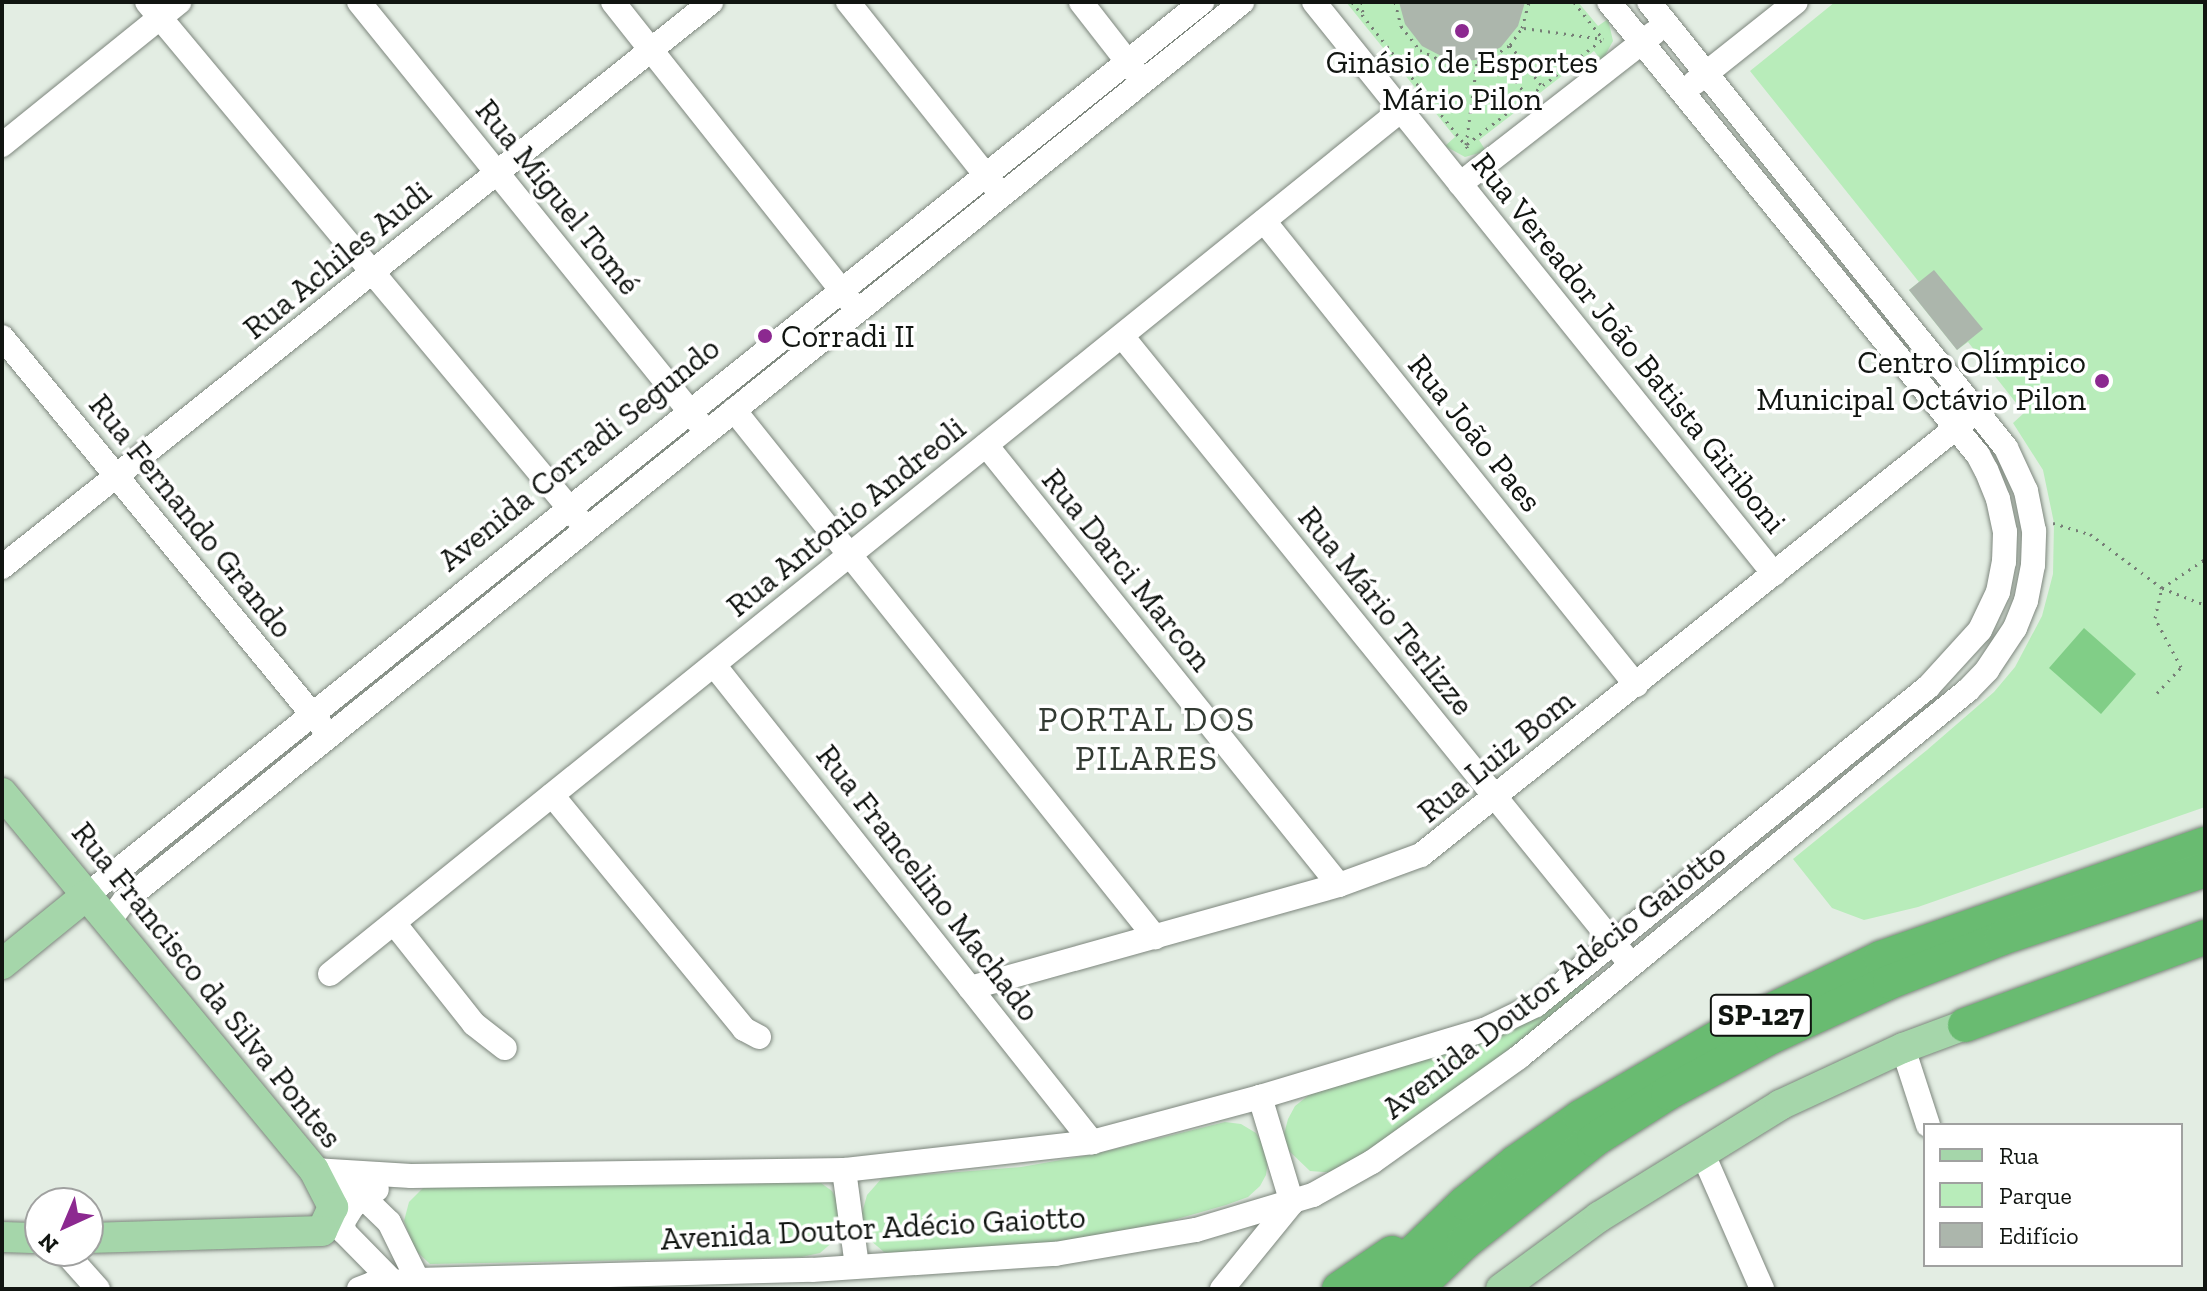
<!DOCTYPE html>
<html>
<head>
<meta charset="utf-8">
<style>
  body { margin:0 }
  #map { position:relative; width:2207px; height:1291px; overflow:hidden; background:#e3ede3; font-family:"Zilla Slab",serif }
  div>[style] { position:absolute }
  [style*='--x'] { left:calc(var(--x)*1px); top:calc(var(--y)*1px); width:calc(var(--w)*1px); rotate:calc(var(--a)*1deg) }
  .green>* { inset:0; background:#b8ecba }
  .water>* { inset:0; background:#81ce87 }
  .building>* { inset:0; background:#acb6ac }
  .path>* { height:3px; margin-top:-1.5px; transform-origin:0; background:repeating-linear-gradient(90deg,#767d76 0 2px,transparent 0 8px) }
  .roads { filter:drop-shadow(0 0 2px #7d867d) drop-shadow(0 0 2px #7d867d) }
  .minor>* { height:24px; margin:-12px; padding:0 12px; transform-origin:12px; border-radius:12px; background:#fff }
  .major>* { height:30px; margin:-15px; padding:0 15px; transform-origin:15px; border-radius:15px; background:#a5d6aa }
  .highway>* { height:34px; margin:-17px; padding:0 17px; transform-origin:17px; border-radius:17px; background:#69bb71 }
  .dots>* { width:22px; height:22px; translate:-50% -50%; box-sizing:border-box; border:4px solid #fff; border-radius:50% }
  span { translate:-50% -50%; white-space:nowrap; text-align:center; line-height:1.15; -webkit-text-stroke:7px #fff; paint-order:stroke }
  .shield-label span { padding:2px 6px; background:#fff; border:2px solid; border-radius:6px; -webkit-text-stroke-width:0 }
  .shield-label { font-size:30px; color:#111511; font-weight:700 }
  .poi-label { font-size:32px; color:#111511 }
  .left { translate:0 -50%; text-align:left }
  .right { translate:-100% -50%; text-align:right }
  .street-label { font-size:32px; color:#111511 }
  .neighbourhood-label { font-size:34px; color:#333b33; letter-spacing:2px }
  .frame { position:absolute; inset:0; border:4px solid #111511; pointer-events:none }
  .legend { position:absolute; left:1923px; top:1123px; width:260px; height:144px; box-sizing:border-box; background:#fff; border:2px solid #a0a1a0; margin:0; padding:10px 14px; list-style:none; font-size:24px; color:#111511 }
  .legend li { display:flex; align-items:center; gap:16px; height:40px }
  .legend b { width:40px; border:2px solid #a0a1a0 }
  .north { position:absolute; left:24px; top:1187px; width:80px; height:80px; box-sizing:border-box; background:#fff; border:2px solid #a0a1a0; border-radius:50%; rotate:224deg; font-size:22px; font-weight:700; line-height:32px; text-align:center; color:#111511 }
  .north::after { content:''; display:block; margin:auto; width:28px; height:36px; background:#8c2990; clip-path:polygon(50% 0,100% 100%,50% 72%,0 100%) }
</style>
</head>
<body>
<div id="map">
  <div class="green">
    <div style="clip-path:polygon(1346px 2px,1578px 2px,1598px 26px,1608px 19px,1613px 41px,1602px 61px,1594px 51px,1479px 140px,1486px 151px,1465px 157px,1445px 146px,1455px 137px)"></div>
    <div style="clip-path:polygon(1835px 2px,2205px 2px,2205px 807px,1918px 907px,1864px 920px,1832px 908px,1793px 859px,1927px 750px,1994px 692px,2015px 667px,2042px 616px,2053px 574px,2054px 523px,2043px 470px,2013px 423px,2024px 413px,1968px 342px,1957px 350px,1909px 290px,1919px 282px,1750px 71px)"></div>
    <div style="clip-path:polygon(1590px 979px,1593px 983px,1526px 1038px,1337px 1173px,1310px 1171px,1287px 1149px,1284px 1134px,1288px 1119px,1295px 1106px,1309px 1095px,1511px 1027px)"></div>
    <div style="clip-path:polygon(1225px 1122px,1241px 1124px,1256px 1133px,1265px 1148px,1268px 1161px,1266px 1175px,1260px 1186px,1248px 1197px,1226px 1205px,1156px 1225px,1046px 1246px,899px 1255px,884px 1252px,870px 1240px,864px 1227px,862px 1213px,867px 1195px,882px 1178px,1021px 1167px,1095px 1154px)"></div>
    <div style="clip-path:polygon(821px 1183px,832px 1191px,842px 1208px,841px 1222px,835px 1240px,820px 1253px,801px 1257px,430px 1264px,415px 1250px,404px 1221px,409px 1202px,423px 1188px,451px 1184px)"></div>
  </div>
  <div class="water">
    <div style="clip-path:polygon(2084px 628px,2136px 674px,2101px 714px,2049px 668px)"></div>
  </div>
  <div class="building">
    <div style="clip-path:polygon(1399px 2px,1525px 2px,1518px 26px,1501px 47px,1476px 60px,1461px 61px,1447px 59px,1422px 46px,1405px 24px)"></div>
    <div style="clip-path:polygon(1934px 270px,1983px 329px,1957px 350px,1909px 290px)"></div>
  </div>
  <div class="path">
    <div style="--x:1352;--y:2;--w:190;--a:51.6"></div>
    <div style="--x:1362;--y:2;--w:13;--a:86"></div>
    <div style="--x:1395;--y:2;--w:25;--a:76"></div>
    <div style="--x:1401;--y:26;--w:31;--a:52"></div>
    <div style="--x:1420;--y:50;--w:30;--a:26"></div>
    <div style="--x:1447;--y:63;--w:14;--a:8"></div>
    <div style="--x:1461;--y:65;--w:26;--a:-11"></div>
    <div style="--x:1487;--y:60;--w:27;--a:-33"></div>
    <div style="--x:1510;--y:45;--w:21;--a:-55"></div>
    <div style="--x:1522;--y:28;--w:27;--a:-75"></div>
    <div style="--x:1574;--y:2;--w:47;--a:51.9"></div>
    <div style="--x:1524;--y:28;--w:80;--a:7.9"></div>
    <div style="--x:1510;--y:45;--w:52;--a:52"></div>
    <div style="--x:1496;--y:56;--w:52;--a:52"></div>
    <div style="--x:1467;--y:144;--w:172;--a:-37.7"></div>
    <div style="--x:1466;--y:145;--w:83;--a:-82.4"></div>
    <div style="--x:2053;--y:523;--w:39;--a:17"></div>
    <div style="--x:2090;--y:534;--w:90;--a:36.9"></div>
    <div style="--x:2162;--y:588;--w:46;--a:21.6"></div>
    <div style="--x:2157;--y:693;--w:35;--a:-47"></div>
    <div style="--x:2181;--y:667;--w:55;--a:-118"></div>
    <div style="--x:2155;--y:618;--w:31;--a:-77"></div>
    <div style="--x:2162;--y:588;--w:52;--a:-34"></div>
  </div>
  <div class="roads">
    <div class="minor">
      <div style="--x:147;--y:2;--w:676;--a:50.16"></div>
      <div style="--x:359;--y:2;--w:543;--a:51.06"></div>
      <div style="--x:613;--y:2;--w:382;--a:51.6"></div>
      <div style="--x:848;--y:2;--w:238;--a:51.5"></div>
      <div style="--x:1081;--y:2;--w:91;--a:52.1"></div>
      <div style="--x:1314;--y:2;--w:734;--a:51.19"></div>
      <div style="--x:1694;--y:83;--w:130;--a:-38.5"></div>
      <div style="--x:2;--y:145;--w:228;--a:-38.9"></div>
      <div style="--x:1460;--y:184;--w:246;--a:-37.9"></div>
      <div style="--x:1264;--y:221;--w:595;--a:51.28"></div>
      <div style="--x:1122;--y:336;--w:798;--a:51"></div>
      <div style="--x:2;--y:337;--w:502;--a:50.57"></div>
      <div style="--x:734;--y:410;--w:675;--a:51.38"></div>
      <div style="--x:986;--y:445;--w:564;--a:51.26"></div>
      <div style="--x:2;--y:567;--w:907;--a:-38.55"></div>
      <div style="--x:714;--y:665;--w:609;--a:51.6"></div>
      <div style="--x:552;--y:795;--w:303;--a:50.6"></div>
      <div style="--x:744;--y:1029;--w:17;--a:28"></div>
      <div style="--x:87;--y:895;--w:1429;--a:-38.69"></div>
      <div style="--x:109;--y:921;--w:25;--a:-53"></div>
      <div style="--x:124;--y:901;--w:1435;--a:-38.8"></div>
      <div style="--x:394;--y:923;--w:129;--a:51.6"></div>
      <div style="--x:474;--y:1024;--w:39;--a:38"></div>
      <div style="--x:330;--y:974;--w:1376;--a:-38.89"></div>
      <div style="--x:970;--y:988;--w:383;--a:-15.6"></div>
      <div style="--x:1339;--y:885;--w:87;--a:-20.1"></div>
      <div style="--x:1421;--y:855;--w:699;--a:-38.61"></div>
      <div style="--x:1903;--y:1048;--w:81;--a:72"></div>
      <div style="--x:1702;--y:1152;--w:150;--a:66.3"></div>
      <div style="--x:314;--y:1170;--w:97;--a:3.5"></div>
      <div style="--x:411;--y:1176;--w:433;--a:-0.8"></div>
      <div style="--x:844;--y:1170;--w:250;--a:-6.4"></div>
      <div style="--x:1092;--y:1142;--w:174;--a:-15"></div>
      <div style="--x:1260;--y:1097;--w:234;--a:-16.7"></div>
      <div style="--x:1484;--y:1030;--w:58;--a:-25.7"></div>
      <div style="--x:1536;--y:1005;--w:505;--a:-39.05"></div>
      <div style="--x:1928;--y:687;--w:77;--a:-47.6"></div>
      <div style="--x:1980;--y:630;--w:42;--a:-64.7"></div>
      <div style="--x:1998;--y:592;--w:31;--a:-79"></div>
      <div style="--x:2004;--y:562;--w:30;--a:-88"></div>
      <div style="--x:2005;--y:532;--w:34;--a:-102"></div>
      <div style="--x:1998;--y:499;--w:31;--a:-112"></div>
      <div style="--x:1986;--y:470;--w:17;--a:-118"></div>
      <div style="--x:1978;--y:455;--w:584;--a:-129.17"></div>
      <div style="--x:844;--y:1170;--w:97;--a:82.3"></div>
      <div style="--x:323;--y:1174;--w:46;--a:29.9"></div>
      <div style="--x:363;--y:1197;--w:36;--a:44"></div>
      <div style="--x:389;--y:1222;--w:75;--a:63.8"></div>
      <div style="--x:344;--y:1232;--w:10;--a:-96"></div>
      <div style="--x:343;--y:1222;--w:19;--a:-58"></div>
      <div style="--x:353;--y:1206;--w:29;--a:-35"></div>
      <div style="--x:344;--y:1232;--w:80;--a:45.5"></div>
      <div style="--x:64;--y:1251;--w:51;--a:48.2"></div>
      <div style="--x:359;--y:1289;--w:14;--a:-21"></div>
      <div style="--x:372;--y:1284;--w:45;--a:-5.1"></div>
      <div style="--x:417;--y:1280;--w:395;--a:-1.5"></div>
      <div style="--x:812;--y:1270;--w:244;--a:-3.8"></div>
      <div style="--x:1055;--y:1254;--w:143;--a:-9.7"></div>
      <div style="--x:1196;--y:1230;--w:122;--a:-16.7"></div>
      <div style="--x:1313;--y:1195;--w:68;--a:-29.2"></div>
      <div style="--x:1372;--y:1162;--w:181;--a:-35.5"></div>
      <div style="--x:1519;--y:1057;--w:580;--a:-39.26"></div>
      <div style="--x:1968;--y:690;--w:28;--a:-46"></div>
      <div style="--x:1987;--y:670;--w:50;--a:-56.3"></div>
      <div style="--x:2015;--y:628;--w:29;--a:-68"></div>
      <div style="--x:2026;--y:601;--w:37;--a:-79"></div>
      <div style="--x:2033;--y:565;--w:34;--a:-88"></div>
      <div style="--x:2034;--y:531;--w:41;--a:-101.3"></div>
      <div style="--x:2026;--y:491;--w:47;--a:-114.9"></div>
      <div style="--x:2006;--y:448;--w:571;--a:-128.68"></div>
      <div style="--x:1222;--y:1289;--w:111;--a:-50.9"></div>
      <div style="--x:1292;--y:1203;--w:111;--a:-106.8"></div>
    </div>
    <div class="major">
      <div style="--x:2;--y:793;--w:489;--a:50.4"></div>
      <div style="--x:314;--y:1170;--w:42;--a:62.8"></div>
      <div style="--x:333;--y:1207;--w:26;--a:115"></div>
      <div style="--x:322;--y:1231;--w:234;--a:178.3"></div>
      <div style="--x:2;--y:964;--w:109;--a:-39.1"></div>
      <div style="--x:2;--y:1237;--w:38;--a:2"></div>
      <div style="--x:1501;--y:1289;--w:122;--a:-36.3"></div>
      <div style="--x:1599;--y:1217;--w:213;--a:-31.7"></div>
      <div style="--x:1780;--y:1105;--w:136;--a:-24.9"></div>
      <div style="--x:1903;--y:1048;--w:66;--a:-20.4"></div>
    </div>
    <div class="highway">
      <div style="--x:1965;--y:1025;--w:256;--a:-20.1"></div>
      <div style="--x:1339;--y:1289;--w:64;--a:-34.2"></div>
      <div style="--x:1375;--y:1289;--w:124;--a:-43.7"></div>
      <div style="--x:1465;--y:1203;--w:65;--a:-38.8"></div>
      <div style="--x:1516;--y:1162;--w:79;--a:-34.7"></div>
      <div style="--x:1581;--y:1117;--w:177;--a:-30.2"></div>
      <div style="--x:1734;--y:1028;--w:163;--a:-25.5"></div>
      <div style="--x:1881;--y:958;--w:343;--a:-19.4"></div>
      <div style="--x:1416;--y:1289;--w:68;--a:-43.8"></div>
      <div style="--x:1465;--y:1242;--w:164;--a:-38.3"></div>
      <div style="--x:1594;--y:1140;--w:88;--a:-32.4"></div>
      <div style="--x:1668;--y:1093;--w:117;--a:-28.5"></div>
      <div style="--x:1771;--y:1037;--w:131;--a:-24.8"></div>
      <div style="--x:1890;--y:982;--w:120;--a:-21.4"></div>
      <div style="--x:2002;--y:938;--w:214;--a:-18.5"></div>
    </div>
  </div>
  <div class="dots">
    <div style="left:1462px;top:31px;background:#8c2990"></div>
    <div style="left:765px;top:336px;background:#8c2990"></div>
    <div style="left:2102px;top:381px;background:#8c2990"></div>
  </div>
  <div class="shield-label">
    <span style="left:1761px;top:1015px">SP-127</span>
  </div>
  <div class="poi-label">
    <span style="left:1462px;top:81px">Ginásio de Esportes<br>Mário Pilon</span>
    <span class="left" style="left:781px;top:336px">Corradi II</span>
    <span class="right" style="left:2086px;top:381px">Centro Olímpico<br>Municipal Octávio Pilon</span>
  </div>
  <div class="street-label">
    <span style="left:558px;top:197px;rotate:51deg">Rua Miguel Tomé</span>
    <span style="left:337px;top:260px;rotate:-39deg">Rua Achiles Audi</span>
    <span style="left:1629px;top:343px;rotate:51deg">Rua Vereador João Batista Giriboni</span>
    <span style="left:1475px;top:433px;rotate:51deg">Rua João Paes</span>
    <span style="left:579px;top:454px;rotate:-39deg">Avenida Corradi Segundo</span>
    <span style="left:191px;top:516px;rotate:51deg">Rua Fernando Grando</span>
    <span style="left:846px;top:517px;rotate:-39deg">Rua Antonio Andreoli</span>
    <span style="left:1127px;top:570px;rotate:51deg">Rua Darci Marcon</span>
    <span style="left:1386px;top:611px;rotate:51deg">Rua Mário Terlizze</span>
    <span style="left:1496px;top:756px;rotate:-39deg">Rua Luiz Bom</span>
    <span style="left:928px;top:883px;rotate:52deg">Rua Francelino Machado</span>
    <span style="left:1554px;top:981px;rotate:-38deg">Avenida Doutor Adécio Gaiotto</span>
    <span style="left:207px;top:985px;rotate:51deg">Rua Francisco da Silva Pontes</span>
    <span style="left:873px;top:1228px;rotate:-3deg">Avenida Doutor Adécio Gaiotto</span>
  </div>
  <div class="neighbourhood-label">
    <span style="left:1147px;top:739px">PORTAL DOS<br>PILARES</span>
  </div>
  <div class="frame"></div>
  <ul class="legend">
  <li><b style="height:10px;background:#a5d6aa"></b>Rua</li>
  <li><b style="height:22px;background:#b8ecba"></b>Parque</li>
  <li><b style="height:22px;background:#acb6ac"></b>Edifício</li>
  </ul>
  <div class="north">N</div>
</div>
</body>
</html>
